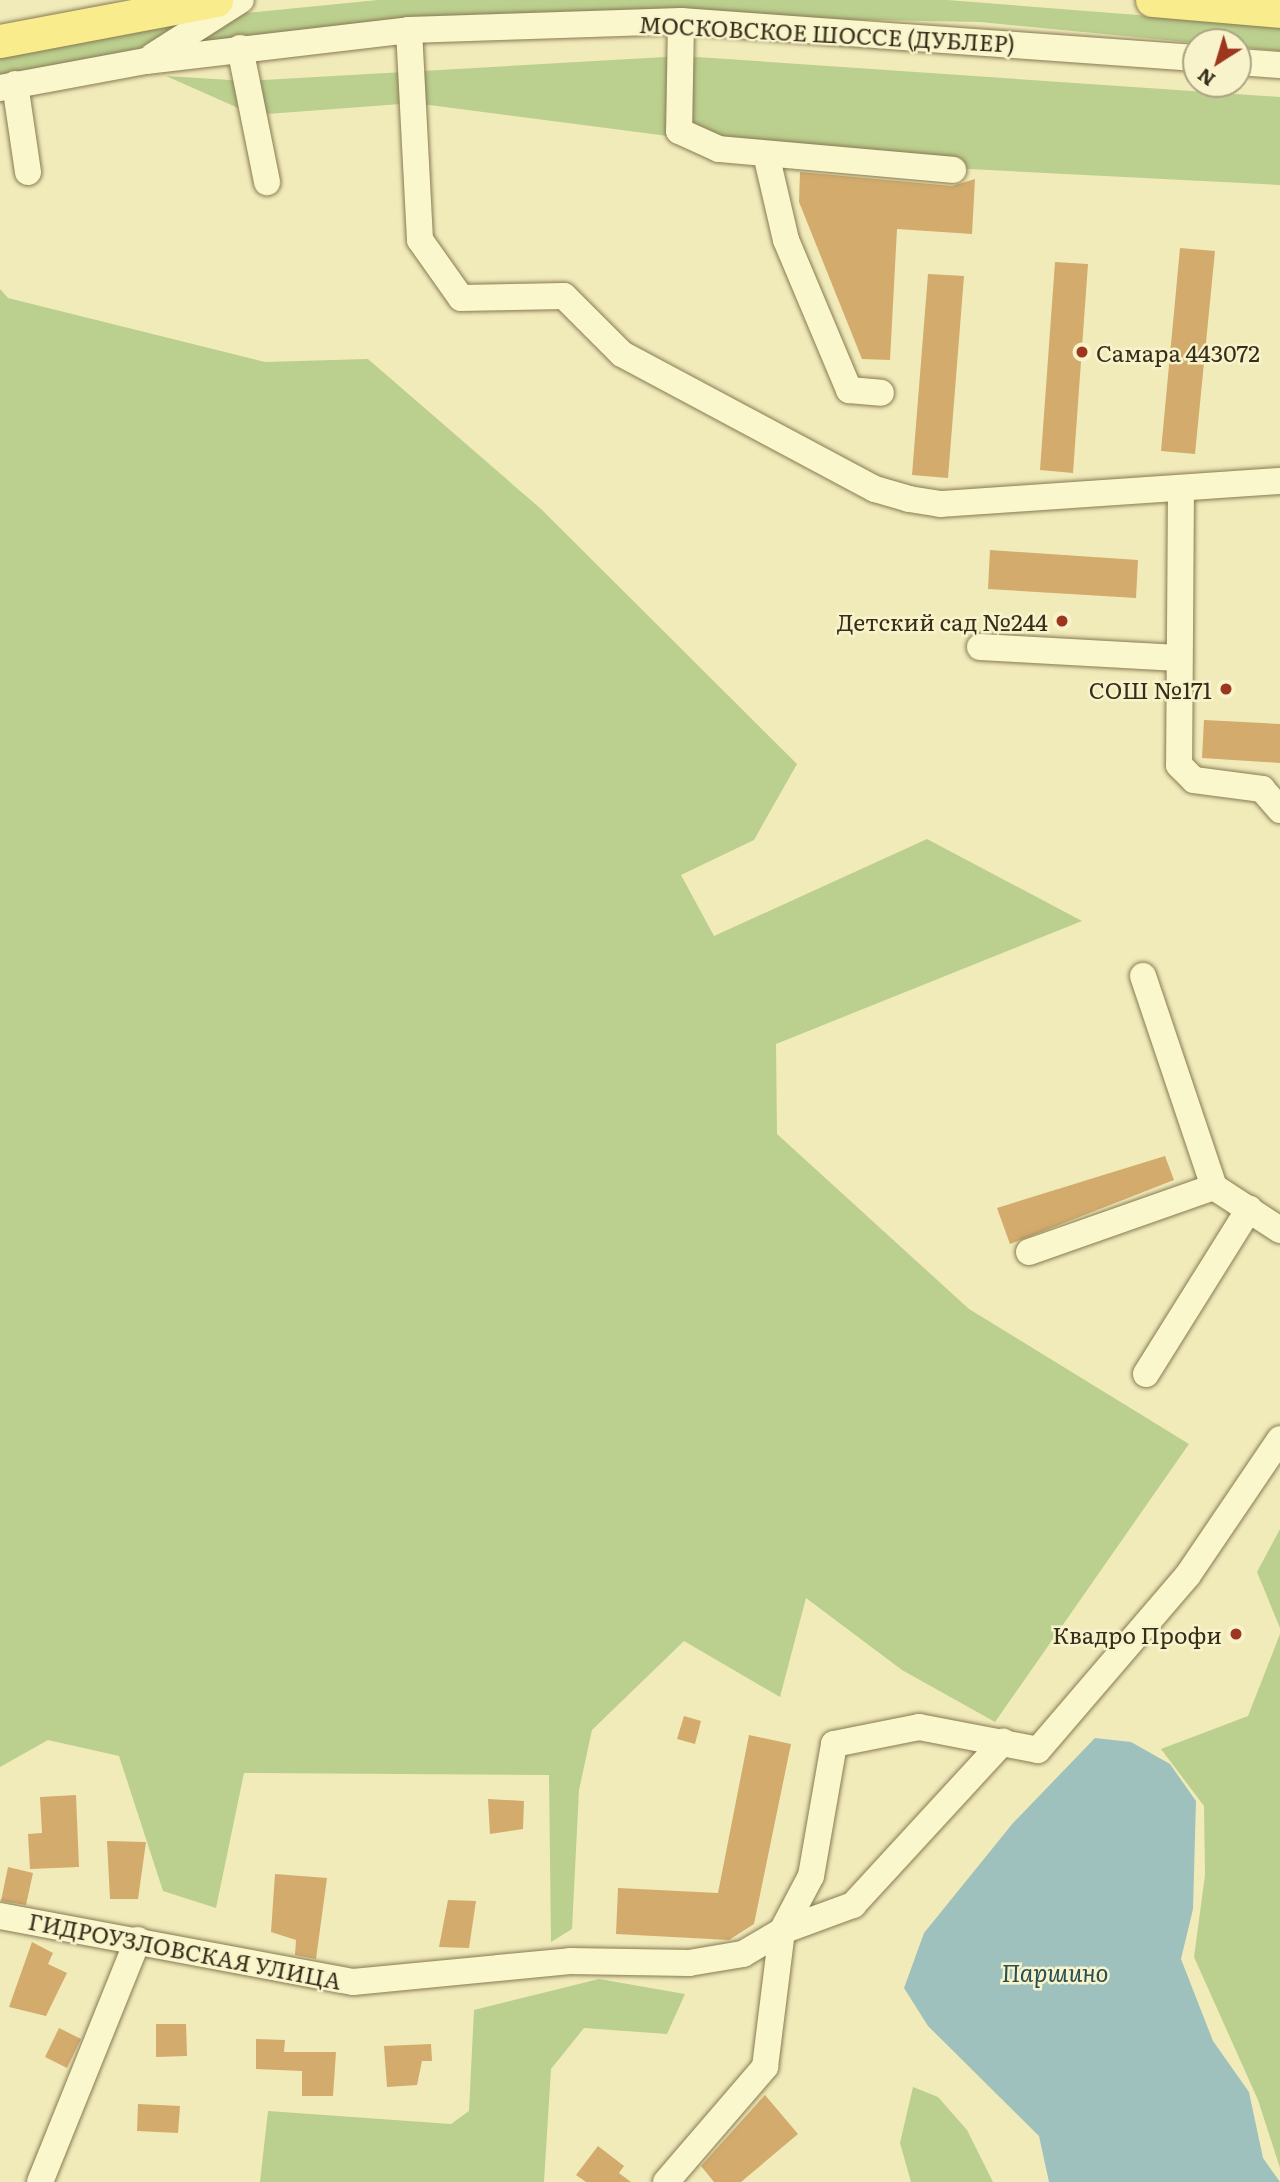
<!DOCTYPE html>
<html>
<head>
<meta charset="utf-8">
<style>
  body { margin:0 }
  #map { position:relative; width:1280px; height:2182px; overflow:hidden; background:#f1ebba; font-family:Literata,serif }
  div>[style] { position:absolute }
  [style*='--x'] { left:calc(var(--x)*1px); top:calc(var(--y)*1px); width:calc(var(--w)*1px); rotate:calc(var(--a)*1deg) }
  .green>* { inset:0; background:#bbcf8e }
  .water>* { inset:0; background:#9fc1bd }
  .building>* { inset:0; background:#d2ab6d }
  .roads { filter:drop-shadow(0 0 2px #887a53) drop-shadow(0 0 2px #887a53) }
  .minor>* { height:26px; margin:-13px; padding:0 13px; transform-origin:13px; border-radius:13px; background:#fbf7cd }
  .major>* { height:33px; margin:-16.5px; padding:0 16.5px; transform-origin:16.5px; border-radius:16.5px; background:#f9ec8d }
  .dots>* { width:19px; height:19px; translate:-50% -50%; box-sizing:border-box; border:4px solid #f8f3ca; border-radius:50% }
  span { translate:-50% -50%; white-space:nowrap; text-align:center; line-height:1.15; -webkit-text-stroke:5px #f8f3ca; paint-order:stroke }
  .street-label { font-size:23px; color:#362d1a }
  .poi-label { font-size:23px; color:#362d1a }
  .left { translate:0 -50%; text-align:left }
  .right { translate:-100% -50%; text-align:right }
  .water-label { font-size:24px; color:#275157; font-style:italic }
  .north { position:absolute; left:1182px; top:28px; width:70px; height:70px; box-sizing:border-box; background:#f8f3ca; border:2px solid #aaa484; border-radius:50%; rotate:217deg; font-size:19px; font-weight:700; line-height:28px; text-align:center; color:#362d1a }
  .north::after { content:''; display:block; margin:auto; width:24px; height:32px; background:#9c361f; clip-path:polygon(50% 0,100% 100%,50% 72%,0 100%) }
</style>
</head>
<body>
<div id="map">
  <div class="green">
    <div style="clip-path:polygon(378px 0,947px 0,1280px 26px,1280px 51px,980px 22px,708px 17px,179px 48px,246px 13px)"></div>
    <div style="clip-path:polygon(189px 18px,133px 54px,0 82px,0 54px)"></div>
    <div style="clip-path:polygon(682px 56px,1280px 97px,1280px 185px,892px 165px,414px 103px,254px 115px,166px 76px,247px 81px)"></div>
    <div style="clip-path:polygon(0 289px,8px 298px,265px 362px,368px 359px,541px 509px,797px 764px,754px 840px,681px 875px,714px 936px,927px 839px,1082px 921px,776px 1044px,777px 1134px,969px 1309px,1189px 1444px,995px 1722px,902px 1670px,806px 1598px,780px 1697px,684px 1641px,592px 1730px,579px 1790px,572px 1929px,551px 1942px,549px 1775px,244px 1773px,216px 1908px,163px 1891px,119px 1756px,48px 1740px,0 1767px)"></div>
    <div style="clip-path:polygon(1280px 1529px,1280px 1628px,1257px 1572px)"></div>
    <div style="clip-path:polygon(1280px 1634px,1280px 2168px,1258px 2100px,1194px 1957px,1205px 1875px,1204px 1806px,1161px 1749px,1248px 1716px)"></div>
    <div style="clip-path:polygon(599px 1979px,685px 1994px,667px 2034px,584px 2028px,551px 2069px,544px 2182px,260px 2182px,268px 2111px,451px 2124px,469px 2111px,474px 2010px)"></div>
    <div style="clip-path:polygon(913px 2087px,938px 2097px,967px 2130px,993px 2182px,911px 2182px,900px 2143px)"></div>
  </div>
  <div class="water">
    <div style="clip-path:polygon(1095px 1738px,1131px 1742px,1170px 1764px,1196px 1801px,1193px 1909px,1181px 1959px,1213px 2041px,1249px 2092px,1263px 2158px,1280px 2182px,1049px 2182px,1039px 2136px,928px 2026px,904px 1988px,924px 1933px,1013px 1823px)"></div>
  </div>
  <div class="building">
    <div style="clip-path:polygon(800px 172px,952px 186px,975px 179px,972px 234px,897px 229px,890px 360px,862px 359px,799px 202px)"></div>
    <div style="clip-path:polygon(1180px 248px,1215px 251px,1195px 454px,1161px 451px)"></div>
    <div style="clip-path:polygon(1055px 262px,1088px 264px,1073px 473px,1040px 470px)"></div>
    <div style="clip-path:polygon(928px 274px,964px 276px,948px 478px,912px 475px)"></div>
    <div style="clip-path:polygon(990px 550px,1138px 560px,1136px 598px,988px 589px)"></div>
    <div style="clip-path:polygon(1204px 720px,1280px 724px,1280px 763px,1202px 758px)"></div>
    <div style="clip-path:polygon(1165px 1156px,1174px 1180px,1010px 1244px,997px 1208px)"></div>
    <div style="clip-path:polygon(684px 1716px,701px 1721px,695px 1744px,677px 1739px)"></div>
    <div style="clip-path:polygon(749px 1735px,791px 1744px,754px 1924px,729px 1940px,616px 1934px,618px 1888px,718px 1893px)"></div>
    <div style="clip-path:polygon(76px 1795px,79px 1867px,30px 1869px,28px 1834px,42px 1833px,40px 1797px)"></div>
    <div style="clip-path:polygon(488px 1799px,524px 1801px,523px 1829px,490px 1834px)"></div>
    <div style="clip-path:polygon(107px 1841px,146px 1842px,138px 1899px,110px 1899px)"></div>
    <div style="clip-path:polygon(8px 1867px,33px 1873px,26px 1905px,1px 1901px)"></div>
    <div style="clip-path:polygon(275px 1874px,327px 1878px,316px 1959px,295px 1955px,296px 1940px,271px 1932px)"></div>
    <div style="clip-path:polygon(448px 1900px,476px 1901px,469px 1948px,439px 1947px)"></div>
    <div style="clip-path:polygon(32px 1942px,53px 1953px,48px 1964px,67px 1973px,46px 2016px,9px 2007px)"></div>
    <div style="clip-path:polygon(156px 2024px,186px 2024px,187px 2056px,156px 2057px)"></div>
    <div style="clip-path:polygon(59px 2028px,81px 2039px,67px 2068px,45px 2057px)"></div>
    <div style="clip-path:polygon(256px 2039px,285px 2040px,284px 2052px,336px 2052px,333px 2096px,302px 2096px,302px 2071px,256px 2069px)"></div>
    <div style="clip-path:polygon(431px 2044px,432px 2061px,422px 2061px,417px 2085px,387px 2087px,384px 2046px)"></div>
    <div style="clip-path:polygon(765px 2095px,798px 2134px,741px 2182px,714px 2182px,701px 2166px)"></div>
    <div style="clip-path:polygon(138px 2104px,180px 2106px,178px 2133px,137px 2131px)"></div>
    <div style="clip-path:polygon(598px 2146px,624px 2166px,619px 2173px,631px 2182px,586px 2182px,576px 2175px)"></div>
  </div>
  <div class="roads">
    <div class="minor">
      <div style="--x:681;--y:21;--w:110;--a:91"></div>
      <div style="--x:679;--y:131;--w:44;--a:24.2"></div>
      <div style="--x:719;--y:149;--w:235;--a:5.1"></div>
      <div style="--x:409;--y:30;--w:210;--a:87"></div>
      <div style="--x:420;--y:240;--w:71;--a:54.7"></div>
      <div style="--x:461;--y:298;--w:103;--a:-1.1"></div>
      <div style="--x:564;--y:296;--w:82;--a:45"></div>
      <div style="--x:622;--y:354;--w:287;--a:28.1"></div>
      <div style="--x:875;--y:489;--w:35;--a:16"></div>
      <div style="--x:909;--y:499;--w:32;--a:9"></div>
      <div style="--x:941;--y:504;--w:340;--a:-3.9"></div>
      <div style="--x:240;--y:48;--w:137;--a:78.6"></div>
      <div style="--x:153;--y:56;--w:104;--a:-32.5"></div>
      <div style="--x:1238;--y:62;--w:42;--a:4.1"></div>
      <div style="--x:15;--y:84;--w:89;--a:81.6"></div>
      <div style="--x:0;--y:88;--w:148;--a:-10.5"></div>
      <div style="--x:146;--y:61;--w:265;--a:-6.7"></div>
      <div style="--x:409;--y:30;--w:272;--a:-1.9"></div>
      <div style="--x:681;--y:21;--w:516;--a:4.11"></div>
      <div style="--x:766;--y:154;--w:88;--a:76.9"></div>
      <div style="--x:786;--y:240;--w:163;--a:67.2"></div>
      <div style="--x:849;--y:390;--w:32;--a:5"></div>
      <div style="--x:1181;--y:488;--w:277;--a:90.4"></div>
      <div style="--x:1179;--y:765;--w:21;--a:45"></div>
      <div style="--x:1194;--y:780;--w:69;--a:7.5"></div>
      <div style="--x:1262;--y:789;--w:28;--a:49"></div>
      <div style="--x:980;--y:647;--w:199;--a:3.2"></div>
      <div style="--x:1143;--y:976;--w:223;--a:71.4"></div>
      <div style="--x:1214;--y:1187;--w:79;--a:33.1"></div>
      <div style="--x:1029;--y:1252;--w:196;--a:-19.4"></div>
      <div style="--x:1146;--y:1374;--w:195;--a:-58"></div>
      <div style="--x:0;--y:1916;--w:359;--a:10.6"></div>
      <div style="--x:353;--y:1982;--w:218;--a:-5.5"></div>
      <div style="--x:570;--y:1961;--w:119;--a:1"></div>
      <div style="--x:689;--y:1963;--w:55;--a:-9.5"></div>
      <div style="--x:743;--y:1954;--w:45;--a:-30.5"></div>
      <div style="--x:782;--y:1931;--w:76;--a:-20.1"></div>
      <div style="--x:853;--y:1905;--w:222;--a:-47.4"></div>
      <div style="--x:40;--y:2182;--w:261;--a:-68"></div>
      <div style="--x:666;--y:2182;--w:152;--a:-49.3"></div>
      <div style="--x:765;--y:2067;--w:137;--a:-82.9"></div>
      <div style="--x:782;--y:1931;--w:62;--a:-62.2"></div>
      <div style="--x:811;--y:1876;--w:134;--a:-80.1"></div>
      <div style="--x:834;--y:1744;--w:87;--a:-11.3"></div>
      <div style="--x:919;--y:1727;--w:121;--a:10.9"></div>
      <div style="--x:1038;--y:1750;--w:230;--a:-49.4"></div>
      <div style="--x:1188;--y:1575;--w:164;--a:-55.9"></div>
    </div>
    <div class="major">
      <div style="--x:1152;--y:0;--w:128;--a:4.9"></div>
      <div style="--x:0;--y:41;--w:220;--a:-10.7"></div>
    </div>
  </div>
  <div class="dots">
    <div style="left:1082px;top:352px;background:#9c361f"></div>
    <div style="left:1062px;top:621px;background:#9c361f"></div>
    <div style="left:1226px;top:689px;background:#9c361f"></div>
    <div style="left:1236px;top:1634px;background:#9c361f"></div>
  </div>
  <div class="street-label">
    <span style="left:827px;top:33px;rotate:3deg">МОСКОВСКОЕ ШОССЕ (ДУБЛЕР)</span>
    <span style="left:185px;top:1950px;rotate:11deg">ГИДРОУЗЛОВСКАЯ УЛИЦА</span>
  </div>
  <div class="poi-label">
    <span class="left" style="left:1096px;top:352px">Самара 443072</span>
    <span class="right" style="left:1048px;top:621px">Детский сад №244</span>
    <span class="right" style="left:1212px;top:689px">СОШ №171</span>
    <span class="right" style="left:1222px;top:1634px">Квадро Профи</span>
  </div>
  <div class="water-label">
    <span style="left:1055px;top:1972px">Паршино</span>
  </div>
  <div class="north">N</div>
</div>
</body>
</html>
